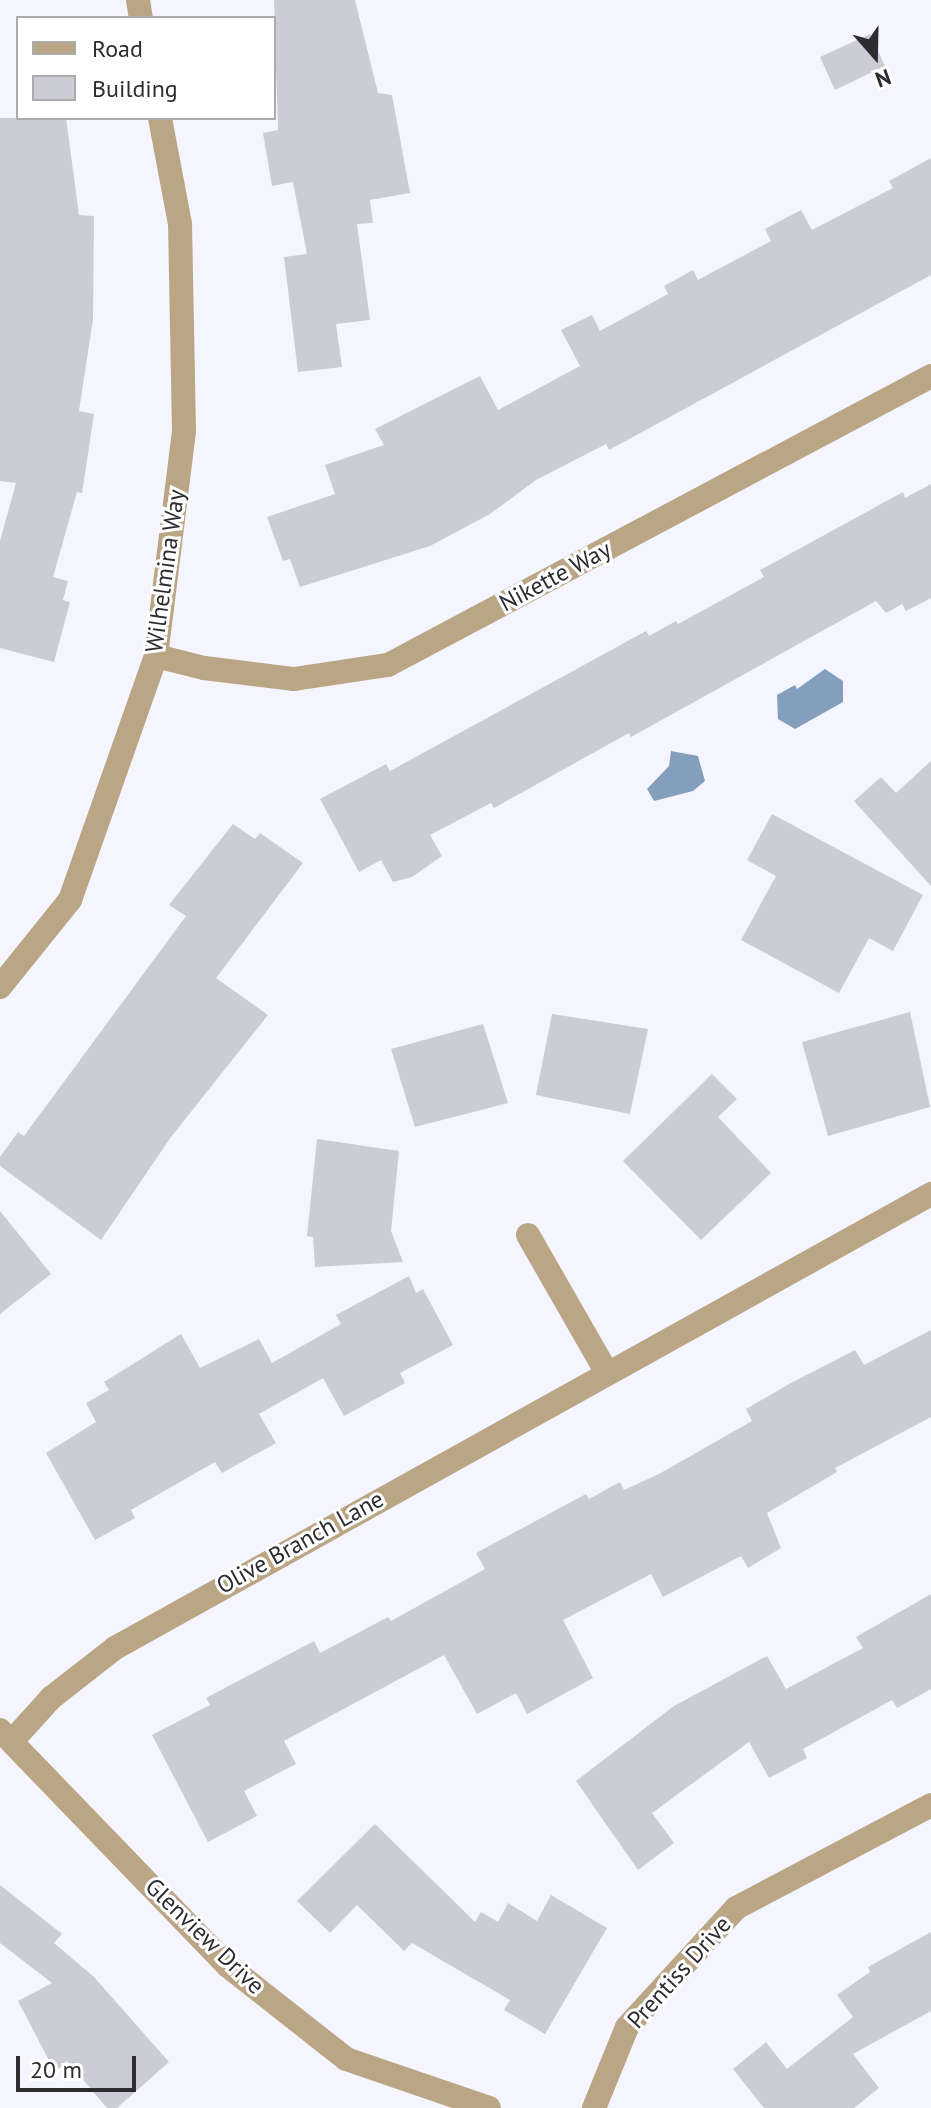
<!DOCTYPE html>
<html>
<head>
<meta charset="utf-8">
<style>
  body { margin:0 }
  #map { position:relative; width:931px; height:2108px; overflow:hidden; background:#f4f5ff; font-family:"PT Sans",sans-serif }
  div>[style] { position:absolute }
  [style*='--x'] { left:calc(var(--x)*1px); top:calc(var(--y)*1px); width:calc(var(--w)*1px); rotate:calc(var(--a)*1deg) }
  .water>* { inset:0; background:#849fbc }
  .building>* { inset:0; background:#cbccd8 }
  .minor>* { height:24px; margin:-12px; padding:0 12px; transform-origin:12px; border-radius:12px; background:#baa685 }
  span { translate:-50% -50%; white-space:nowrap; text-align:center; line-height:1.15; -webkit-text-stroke:6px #fff; paint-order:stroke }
  .street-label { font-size:24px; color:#2c2c31 }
  .legend { position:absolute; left:16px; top:16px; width:260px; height:104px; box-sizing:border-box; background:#fff; border:2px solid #ababad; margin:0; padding:10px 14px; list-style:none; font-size:24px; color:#2c2c31 }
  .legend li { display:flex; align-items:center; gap:16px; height:40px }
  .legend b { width:40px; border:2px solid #ababad }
  .north { position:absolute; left:835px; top:16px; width:80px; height:80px; -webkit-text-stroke:6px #fff; paint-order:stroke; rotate:160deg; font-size:22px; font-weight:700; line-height:32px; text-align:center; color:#2c2c31 }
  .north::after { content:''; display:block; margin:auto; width:28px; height:36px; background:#2c2c31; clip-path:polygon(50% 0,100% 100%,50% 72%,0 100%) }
  .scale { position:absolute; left:16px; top:2056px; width:120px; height:36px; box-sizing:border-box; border:4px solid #2c2c31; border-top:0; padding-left:10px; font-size:24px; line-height:28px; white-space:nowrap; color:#2c2c31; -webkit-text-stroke:6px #fff; paint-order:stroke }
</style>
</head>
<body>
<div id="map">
  <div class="water">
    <div style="clip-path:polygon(825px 669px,843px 681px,843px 702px,795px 729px,778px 719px,777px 695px,795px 685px,797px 689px)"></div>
    <div style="clip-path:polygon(671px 751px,698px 756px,705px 781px,693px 791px,654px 801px,647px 789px,669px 766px)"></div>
  </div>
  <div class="building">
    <div style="clip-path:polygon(274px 0,355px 0,378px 93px,392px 95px,410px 193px,370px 200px,373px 223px,357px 224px,370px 320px,336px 324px,342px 367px,298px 372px,284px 257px,307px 254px,293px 182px,272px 186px,263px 133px,278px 130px)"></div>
    <div style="clip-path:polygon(870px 34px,885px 66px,835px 90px,820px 57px)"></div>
    <div style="clip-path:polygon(0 118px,66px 118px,79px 215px,94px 216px,93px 319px,79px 411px,94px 414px,82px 493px,77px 492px,53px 577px,68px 581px,63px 600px,70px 602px,54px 662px,0 648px,0 541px,16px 483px,0 481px)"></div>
    <div style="clip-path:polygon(931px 158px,931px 275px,609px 450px,606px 444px,536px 480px,490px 514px,430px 546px,300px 587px,290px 559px,283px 561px,267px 517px,335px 494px,325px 465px,384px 445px,375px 429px,480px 376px,498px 410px,580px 366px,561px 330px,592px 315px,600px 331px,668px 294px,664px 286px,693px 270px,698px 280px,771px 241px,765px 229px,801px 210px,812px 230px,893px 188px,889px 181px)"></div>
    <div style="clip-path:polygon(931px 484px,931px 598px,906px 611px,902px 604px,886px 613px,876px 601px,631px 737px,629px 733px,494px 808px,491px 803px,430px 835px,442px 856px,412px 877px,393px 882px,381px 860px,359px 872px,320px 799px,386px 764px,390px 771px,646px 631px,649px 636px,676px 621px,678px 624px,764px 577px,760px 570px,808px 544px,903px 492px,905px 498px)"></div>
    <div style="clip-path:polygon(931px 761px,931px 886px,854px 801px,881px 777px,896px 793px)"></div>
    <div style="clip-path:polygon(772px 814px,923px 895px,893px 951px,869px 938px,839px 993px,741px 940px,776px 876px,747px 860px)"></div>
    <div style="clip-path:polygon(233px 824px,255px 839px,260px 833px,303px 863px,216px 978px,268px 1015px,171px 1137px,101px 1240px,0 1166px,0 1157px,18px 1132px,24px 1136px,186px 916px,169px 905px)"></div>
    <div style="clip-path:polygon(910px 1012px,930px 1107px,828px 1136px,802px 1042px)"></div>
    <div style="clip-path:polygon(552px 1014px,648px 1029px,630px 1114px,536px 1095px)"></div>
    <div style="clip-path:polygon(483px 1024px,508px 1103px,415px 1127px,391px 1049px)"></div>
    <div style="clip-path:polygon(712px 1074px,737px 1099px,718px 1117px,771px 1173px,701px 1240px,623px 1161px)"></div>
    <div style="clip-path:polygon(317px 1139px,399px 1151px,391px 1231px,403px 1262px,315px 1267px,313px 1237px,307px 1236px)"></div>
    <div style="clip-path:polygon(0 1211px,51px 1274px,0 1314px)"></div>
    <div style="clip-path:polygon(409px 1276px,416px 1293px,423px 1289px,453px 1345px,400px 1373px,405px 1383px,344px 1416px,323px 1378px,259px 1414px,276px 1443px,222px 1473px,215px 1462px,131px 1510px,135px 1518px,95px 1540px,46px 1453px,96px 1422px,86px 1403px,109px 1390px,104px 1382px,181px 1334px,200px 1368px,259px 1339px,272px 1363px,341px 1324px,336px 1315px)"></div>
    <div style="clip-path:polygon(931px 1330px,931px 1417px,835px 1468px,837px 1472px,767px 1513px,781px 1548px,748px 1568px,741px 1556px,663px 1597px,651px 1574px,563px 1620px,593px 1678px,527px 1714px,516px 1693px,477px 1714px,444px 1655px,284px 1741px,296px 1764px,244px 1791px,257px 1816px,208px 1842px,152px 1735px,210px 1705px,206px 1698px,314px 1641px,320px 1653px,388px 1617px,391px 1621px,485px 1569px,476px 1553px,586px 1494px,589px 1499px,620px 1482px,624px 1490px,659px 1474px,752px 1421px,746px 1409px,791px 1383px,855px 1350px,864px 1365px)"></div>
    <div style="clip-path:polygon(931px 1594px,931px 1689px,897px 1708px,892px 1700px,803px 1749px,807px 1758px,769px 1778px,749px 1742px,652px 1813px,674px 1843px,638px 1870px,576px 1781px,674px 1706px,767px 1656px,786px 1689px,863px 1648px,856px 1637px)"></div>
    <div style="clip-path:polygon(375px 1824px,475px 1922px,481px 1912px,498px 1922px,508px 1903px,537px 1921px,551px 1895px,607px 1928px,545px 2034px,504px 2010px,510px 2000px,412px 1943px,404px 1951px,357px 1905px,330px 1933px,297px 1901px)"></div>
    <div style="clip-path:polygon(0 1885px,62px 1934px,54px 1943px,94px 1977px,169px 2062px,117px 2108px,107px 2108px,67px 2061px,55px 2072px,18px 2001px,52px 1983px,0 1943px)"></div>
    <div style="clip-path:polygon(931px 1932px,931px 2011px,853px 2054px,879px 2088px,854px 2108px,764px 2108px,733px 2069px,766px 2042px,787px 2069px,853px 2017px,837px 1995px,870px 1972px,868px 1967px)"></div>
  </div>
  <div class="minor">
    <div style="--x:138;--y:0;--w:18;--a:81"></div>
    <div style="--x:156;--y:656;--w:49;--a:14"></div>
    <div style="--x:204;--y:668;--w:91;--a:7"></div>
    <div style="--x:294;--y:679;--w:95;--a:-8.5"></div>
    <div style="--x:388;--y:665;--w:615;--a:-28.02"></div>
    <div style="--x:0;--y:987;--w:112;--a:-51.2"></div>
    <div style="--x:70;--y:900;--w:259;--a:-70.6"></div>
    <div style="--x:156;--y:656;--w:227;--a:-82.9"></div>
    <div style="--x:184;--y:431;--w:207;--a:-91.1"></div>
    <div style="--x:180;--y:224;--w:108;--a:-100.7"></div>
    <div style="--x:528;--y:1235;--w:159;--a:60.2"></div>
    <div style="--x:0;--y:1730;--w:328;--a:46"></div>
    <div style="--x:228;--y:1966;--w:150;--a:38.2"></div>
    <div style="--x:346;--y:2059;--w:151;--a:18.9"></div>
    <div style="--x:13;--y:1740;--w:57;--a:-47.9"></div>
    <div style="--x:51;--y:1698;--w:81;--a:-38"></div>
    <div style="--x:115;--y:1648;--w:934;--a:-29.09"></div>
    <div style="--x:594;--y:2108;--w:87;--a:-67.8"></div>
    <div style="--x:627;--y:2027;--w:161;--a:-47.5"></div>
    <div style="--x:736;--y:1908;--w:221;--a:-27.8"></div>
  </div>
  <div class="street-label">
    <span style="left:165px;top:571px;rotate:-82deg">Wilhelmina Way</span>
    <span style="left:555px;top:576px;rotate:-28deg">Nikette Way</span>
    <span style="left:300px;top:1542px;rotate:-29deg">Olive Branch Lane</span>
    <span style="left:205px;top:1936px;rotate:44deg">Glenview Drive</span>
    <span style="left:679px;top:1972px;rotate:-48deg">Prentiss Drive</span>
  </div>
  <ul class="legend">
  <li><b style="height:10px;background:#baa685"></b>Road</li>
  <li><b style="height:22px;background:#cbccd8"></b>Building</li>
  </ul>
  <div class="north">N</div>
  <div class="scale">20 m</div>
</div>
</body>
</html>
